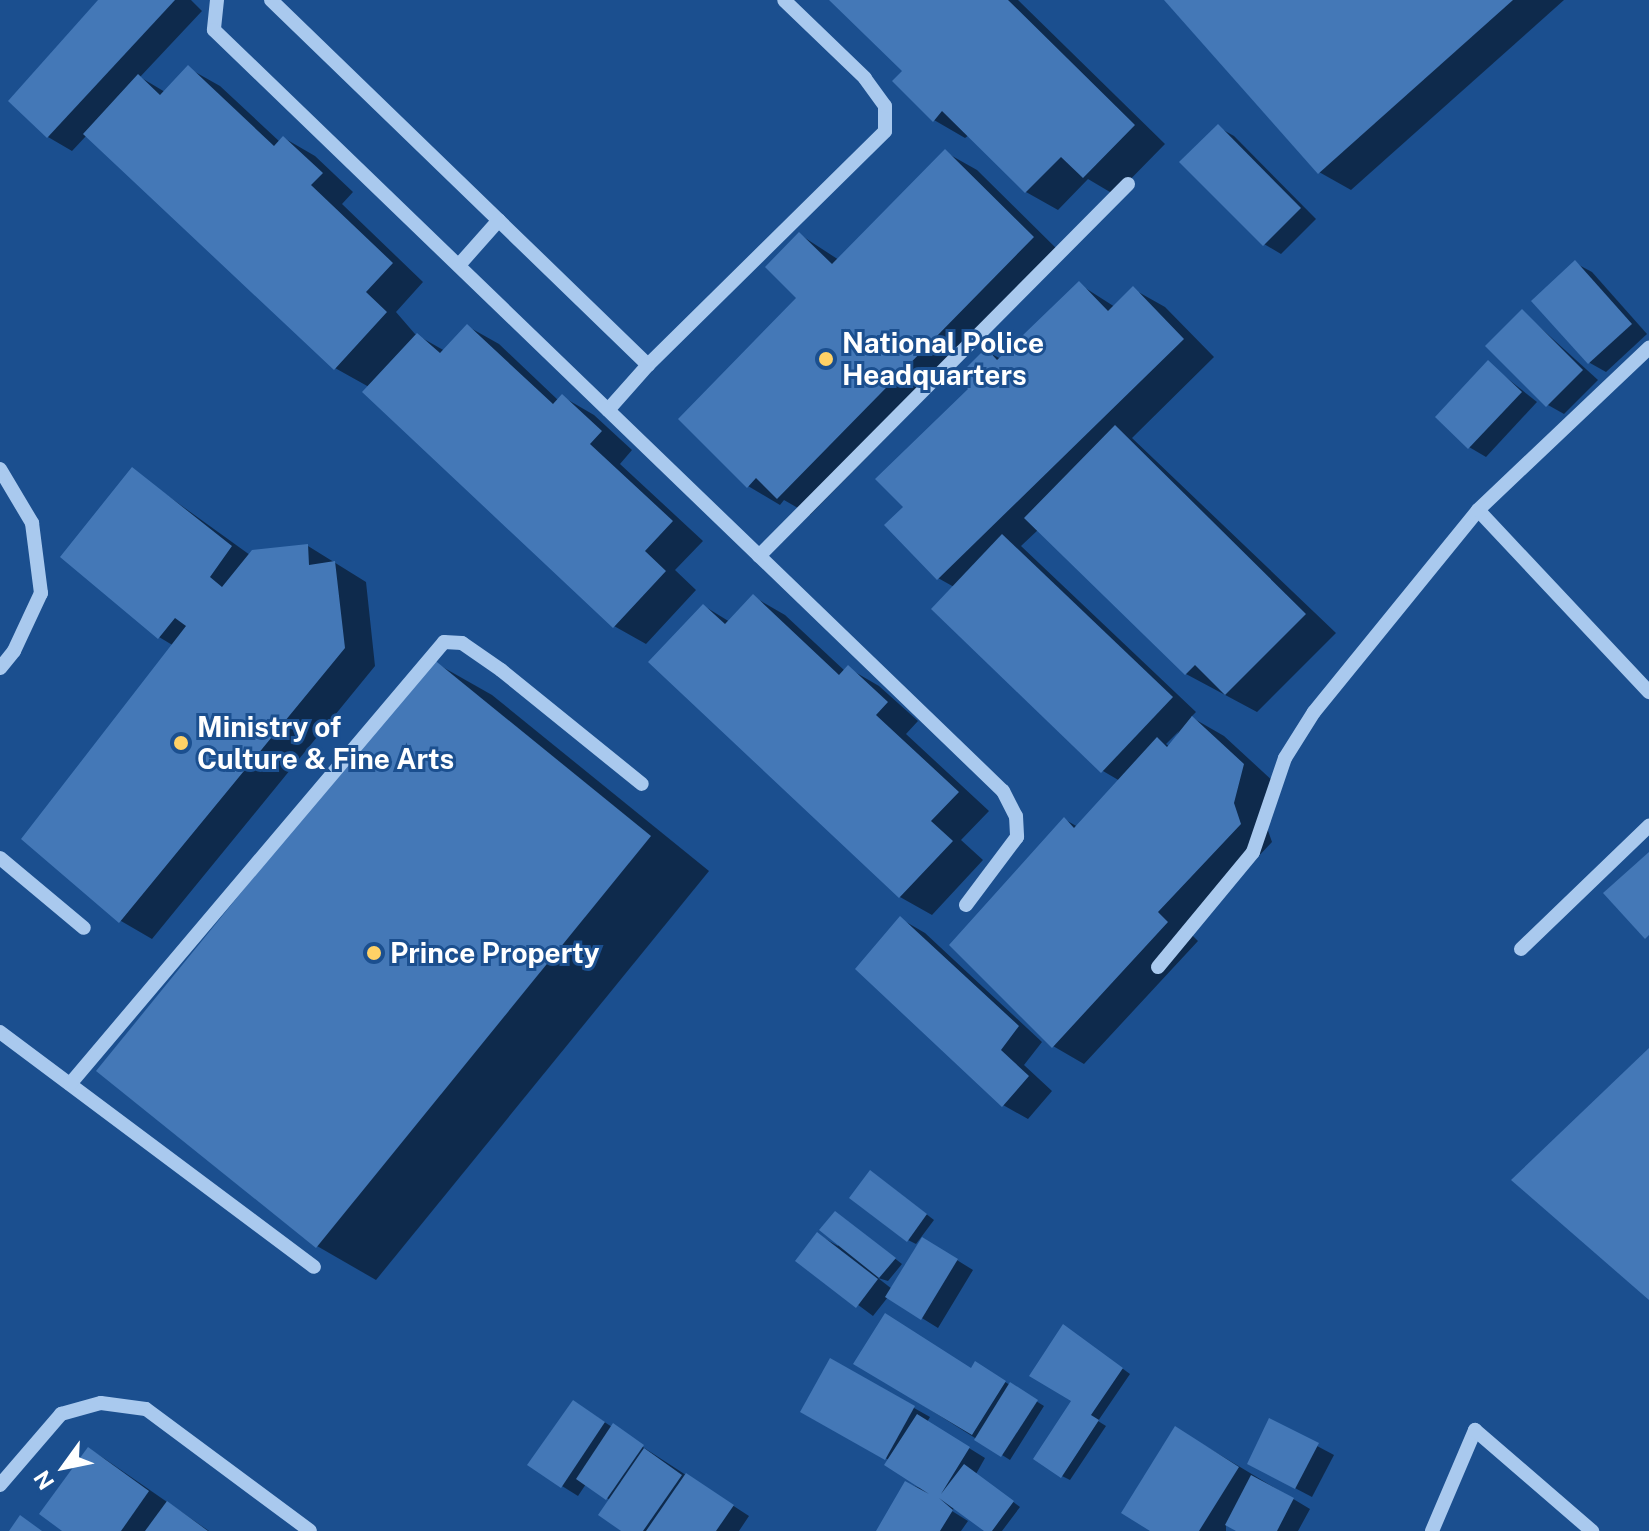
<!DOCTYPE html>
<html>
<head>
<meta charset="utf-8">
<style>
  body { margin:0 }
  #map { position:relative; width:1649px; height:1531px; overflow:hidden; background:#1b4f8f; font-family:"Public Sans",sans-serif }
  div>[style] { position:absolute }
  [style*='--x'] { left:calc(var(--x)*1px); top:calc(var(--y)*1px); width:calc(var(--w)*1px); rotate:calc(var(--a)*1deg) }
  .shadow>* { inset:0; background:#0007 }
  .building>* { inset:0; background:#4478b7 }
  .minor>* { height:14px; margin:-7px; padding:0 7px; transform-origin:7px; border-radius:7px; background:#a9c9ee }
  .dots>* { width:22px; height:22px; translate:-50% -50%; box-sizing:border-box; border:4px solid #1b4f8f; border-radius:50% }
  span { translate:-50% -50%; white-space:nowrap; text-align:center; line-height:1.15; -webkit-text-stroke:6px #1b4f8f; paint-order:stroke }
  .poi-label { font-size:28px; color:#fff; font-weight:700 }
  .left { translate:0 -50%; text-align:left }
  .north { position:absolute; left:24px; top:1427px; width:80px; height:80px; -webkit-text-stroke:6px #1b4f8f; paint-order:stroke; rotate:237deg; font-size:22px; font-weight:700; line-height:32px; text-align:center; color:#fff }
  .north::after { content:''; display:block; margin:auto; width:28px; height:36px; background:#fff; clip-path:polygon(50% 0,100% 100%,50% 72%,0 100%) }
</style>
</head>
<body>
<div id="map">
  <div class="shadow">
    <div style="clip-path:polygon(100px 0,191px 0,202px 11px,140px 77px,165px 92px,188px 68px,220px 86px,280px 142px,284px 138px,315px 156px,353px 192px,342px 204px,423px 282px,396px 312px,415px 334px,445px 351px,467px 326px,499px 344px,559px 401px,563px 397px,594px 415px,632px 450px,620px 464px,703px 541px,675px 570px,696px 590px,646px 644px,614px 626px,369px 387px,335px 368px,87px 135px,72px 151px,48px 137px)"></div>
    <div style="clip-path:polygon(832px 0,1018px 0,1165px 144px,1115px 195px,1088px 179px,1058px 210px,1026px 192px,969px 135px,965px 138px,934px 120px,905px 71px)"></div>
    <div style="clip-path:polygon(1167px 0,1564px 0,1351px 190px,1319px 172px)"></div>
    <div style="clip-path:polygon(1218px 127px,1234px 136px,1316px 219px,1281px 254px,1264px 244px)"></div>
    <div style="clip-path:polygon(945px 152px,977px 170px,1064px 256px,810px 515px,784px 500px,780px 505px,748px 486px,681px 419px,799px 298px,799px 234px,839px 260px)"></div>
    <div style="clip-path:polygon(1575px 263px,1592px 272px,1647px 334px,1606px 372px,1590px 363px,1534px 301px)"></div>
    <div style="clip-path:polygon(evenodd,1079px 284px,1115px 307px,1133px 289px,1165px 307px,1214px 357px,1132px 438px,1336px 633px,1257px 712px,1186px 674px,1039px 529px,1021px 546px,1196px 712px,1191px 717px,1224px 736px,1275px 783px,1265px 822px,1272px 842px,1188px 931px,1198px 941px,1084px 1064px,1053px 1046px,1064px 819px,1078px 827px,1120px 781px,1103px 771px,954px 587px,938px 578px,905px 507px,971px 389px,986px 351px,1001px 359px,1079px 284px,1179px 731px,1170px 747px,1166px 744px,1179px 731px)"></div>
    <div style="clip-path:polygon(1522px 311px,1598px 380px,1564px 414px,1548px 405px)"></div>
    <div style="clip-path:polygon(1488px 363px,1537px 402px,1486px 457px,1469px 447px)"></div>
    <div style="clip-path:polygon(132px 470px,250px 555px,308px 546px,366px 582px,375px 666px,152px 939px,121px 921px,24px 838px,174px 646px,159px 637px)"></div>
    <div style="clip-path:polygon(754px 597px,785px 615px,845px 671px,848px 668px,879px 686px,918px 721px,906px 734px,989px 811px,961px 840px,983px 860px,932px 915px,900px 897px,651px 662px,704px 606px,730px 622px)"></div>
    <div style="clip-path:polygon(432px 661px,492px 695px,709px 871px,376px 1280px,317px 1246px)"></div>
    <div style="clip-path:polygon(901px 919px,925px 933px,1042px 1042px,1024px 1065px,1052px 1091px,1028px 1119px,1003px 1105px)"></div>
    <div style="clip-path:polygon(878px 1177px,934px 1220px,916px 1244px,908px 1240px)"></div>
    <div style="clip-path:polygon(843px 1218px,902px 1264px,888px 1281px,878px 1278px,892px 1289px,939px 1249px,973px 1270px,938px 1328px,888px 1297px,873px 1316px,798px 1260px,817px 1234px,838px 1246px)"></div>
    <div style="clip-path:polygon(1071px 1331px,1130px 1374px,1098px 1421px,1106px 1426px,1070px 1480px,1062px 1476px,1073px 1400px)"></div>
    <div style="clip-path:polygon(831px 1361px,930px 1417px,927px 1422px,985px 1458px,976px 1474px,1020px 1507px,1002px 1531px,987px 1531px,955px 1507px,952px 1511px,968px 1521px,961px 1531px,878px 1531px,906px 1483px,920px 1488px,889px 1460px,803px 1412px)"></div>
    <div style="clip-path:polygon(856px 1363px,972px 1370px,976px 1364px,1044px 1406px,1010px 1460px)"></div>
    <div style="clip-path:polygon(589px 1412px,749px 1516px,739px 1531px,625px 1531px,610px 1500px,586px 1484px,578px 1496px,562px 1486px)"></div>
    <div style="clip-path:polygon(1270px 1421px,1334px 1455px,1312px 1497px,1266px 1473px)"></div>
    <div style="clip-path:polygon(1192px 1438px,1310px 1509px,1298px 1531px,1240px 1531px,1226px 1523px,1226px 1531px,1154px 1531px)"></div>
    <div style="clip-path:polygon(89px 1449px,105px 1459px,209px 1531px,66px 1531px)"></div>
  </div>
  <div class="building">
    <div style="clip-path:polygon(98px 0,175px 0,47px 138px,8px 101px)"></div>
    <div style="clip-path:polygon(829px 0,1008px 0,1135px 125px,1083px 178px,1061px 157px,1025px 193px,942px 111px,933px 122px,892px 81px,902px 71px)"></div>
    <div style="clip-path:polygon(1164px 0,1513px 0,1318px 174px)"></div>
    <div style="clip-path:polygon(188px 65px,274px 146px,283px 136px,323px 173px,311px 185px,393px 263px,366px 292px,387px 312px,334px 370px,83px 134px,138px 74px,160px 95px)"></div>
    <div style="clip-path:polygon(1218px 124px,1301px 208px,1263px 246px,1179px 162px)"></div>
    <div style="clip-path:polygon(945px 149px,1034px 237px,777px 499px,756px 478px,747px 488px,678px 419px,796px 298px,765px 267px,799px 232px,832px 264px)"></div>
    <div style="clip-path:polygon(1575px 260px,1632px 324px,1588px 364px,1531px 301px)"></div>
    <div style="clip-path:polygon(1079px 281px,1108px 311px,1133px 286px,1184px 339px,937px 580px,884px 525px,903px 507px,875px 479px,968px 389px,957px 377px,986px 348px,997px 360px)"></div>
    <div style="clip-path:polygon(1522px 309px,1583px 370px,1546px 407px,1485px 346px)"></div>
    <div style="clip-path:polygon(467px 324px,553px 404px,562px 394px,602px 431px,590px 444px,673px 521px,645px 551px,666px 571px,613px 628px,362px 392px,417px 333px,440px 353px)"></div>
    <div style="clip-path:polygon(1488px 360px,1522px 392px,1468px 449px,1435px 417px)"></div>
    <div style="clip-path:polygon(1115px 425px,1306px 614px,1225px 695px,1195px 665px,1185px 675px,1024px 518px)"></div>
    <div style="clip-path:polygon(132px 467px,232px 546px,210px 577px,222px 587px,252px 550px,308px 544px,309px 565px,335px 561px,345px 648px,119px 923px,21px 839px,186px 626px,175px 618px,158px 639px,60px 557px)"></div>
    <div style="clip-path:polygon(1002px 534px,1173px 697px,1101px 773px,931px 609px)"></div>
    <div style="clip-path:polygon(753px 594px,839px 675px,848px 665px,888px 702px,876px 715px,959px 792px,931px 821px,953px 841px,899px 898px,648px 662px,703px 604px,725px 624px)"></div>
    <div style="clip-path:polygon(432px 658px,651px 836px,316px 1248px,96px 1071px)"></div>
    <div style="clip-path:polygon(1192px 716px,1244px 764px,1234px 803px,1241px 824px,1158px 912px,1168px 922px,1052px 1048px,949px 945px,1064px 817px,1074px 828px,1157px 737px,1167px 747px)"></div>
    <div style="clip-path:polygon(1649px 852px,1649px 935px,1645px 939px,1603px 893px)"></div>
    <div style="clip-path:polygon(900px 916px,1019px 1026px,1001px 1050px,1029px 1076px,1002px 1107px,855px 969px)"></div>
    <div style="clip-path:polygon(1649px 1048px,1649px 1300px,1511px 1180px)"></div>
    <div style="clip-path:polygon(870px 1170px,927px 1214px,907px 1242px,849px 1198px)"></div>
    <div style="clip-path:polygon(835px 1211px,896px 1258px,879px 1278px,819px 1230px)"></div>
    <div style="clip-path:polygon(817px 1232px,878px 1279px,856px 1308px,795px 1261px)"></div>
    <div style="clip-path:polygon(922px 1237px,958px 1259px,921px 1320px,885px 1297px)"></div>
    <div style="clip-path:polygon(885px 1313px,971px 1368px,975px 1361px,1006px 1381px,972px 1435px,853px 1364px)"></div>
    <div style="clip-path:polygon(1063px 1324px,1123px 1368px,1091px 1415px,1099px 1420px,1061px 1478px,1033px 1459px,1071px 1401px,1029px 1376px)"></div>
    <div style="clip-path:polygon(830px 1358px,915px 1406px,885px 1460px,800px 1412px)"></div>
    <div style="clip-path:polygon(1010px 1382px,1038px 1400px,1001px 1457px,974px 1440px)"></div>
    <div style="clip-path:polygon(573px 1400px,605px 1422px,561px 1488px,527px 1465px)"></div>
    <div style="clip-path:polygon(917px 1414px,970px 1447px,941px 1494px,964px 1464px,1014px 1501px,992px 1531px,984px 1531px,939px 1498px,953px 1510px,940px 1531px,876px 1531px,905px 1481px,929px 1494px,884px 1465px)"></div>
    <div style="clip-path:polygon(1269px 1418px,1319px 1443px,1295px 1489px,1247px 1464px)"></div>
    <div style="clip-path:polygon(613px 1423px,644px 1445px,606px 1500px,576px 1479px)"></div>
    <div style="clip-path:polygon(1175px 1426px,1239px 1467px,1199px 1531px,1150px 1531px,1121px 1513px)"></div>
    <div style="clip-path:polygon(88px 1447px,149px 1491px,121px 1531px,62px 1531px,39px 1514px)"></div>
    <div style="clip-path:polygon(644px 1448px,682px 1475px,643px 1531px,621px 1531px,598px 1515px)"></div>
    <div style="clip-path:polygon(686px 1473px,734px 1505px,716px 1531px,646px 1531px)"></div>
    <div style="clip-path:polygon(1251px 1475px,1294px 1498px,1277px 1531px,1236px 1531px,1225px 1525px)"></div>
    <div style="clip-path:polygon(167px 1501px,208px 1531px,145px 1531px)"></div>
    <div style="clip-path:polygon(20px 1515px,42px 1531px,9px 1531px)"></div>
  </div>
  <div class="minor">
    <div style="--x:217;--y:0;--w:30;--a:96"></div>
    <div style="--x:214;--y:30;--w:1096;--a:43.97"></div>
    <div style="--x:1003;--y:791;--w:28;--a:63"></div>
    <div style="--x:1016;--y:816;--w:21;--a:87"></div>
    <div style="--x:1017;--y:837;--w:85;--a:126.9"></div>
    <div style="--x:271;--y:0;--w:525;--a:44.07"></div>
    <div style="--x:648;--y:365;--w:333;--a:-44.6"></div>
    <div style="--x:885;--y:131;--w:25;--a:-90"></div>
    <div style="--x:885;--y:106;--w:34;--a:-126"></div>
    <div style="--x:865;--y:78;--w:112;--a:-136.1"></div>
    <div style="--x:459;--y:265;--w:60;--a:-48.4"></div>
    <div style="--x:608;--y:410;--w:60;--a:-48.4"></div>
    <div style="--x:0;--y:469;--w:63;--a:59.3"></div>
    <div style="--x:32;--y:523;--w:71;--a:82.7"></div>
    <div style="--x:41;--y:593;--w:64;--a:115"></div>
    <div style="--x:14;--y:651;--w:22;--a:129"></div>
    <div style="--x:1478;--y:510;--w:250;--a:46.8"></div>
    <div style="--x:759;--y:556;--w:524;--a:-45.23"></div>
    <div style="--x:0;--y:858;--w:109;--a:39.8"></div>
    <div style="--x:1521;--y:949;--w:178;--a:-43.9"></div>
    <div style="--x:1158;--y:967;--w:149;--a:-50.4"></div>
    <div style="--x:1253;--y:852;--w:99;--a:-71.2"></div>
    <div style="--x:1285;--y:758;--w:54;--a:-57.8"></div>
    <div style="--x:1314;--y:712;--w:260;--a:-50.9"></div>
    <div style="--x:1478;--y:510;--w:236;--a:-43.5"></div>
    <div style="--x:0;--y:1032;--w:392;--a:36.8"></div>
    <div style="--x:70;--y:1084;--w:579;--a:-49.76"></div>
    <div style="--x:444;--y:642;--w:18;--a:3"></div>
    <div style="--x:462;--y:643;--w:47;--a:34.7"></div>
    <div style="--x:501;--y:670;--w:181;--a:39"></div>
    <div style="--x:0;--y:1485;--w:94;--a:-49.3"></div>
    <div style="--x:61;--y:1414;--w:41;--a:-15.4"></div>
    <div style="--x:101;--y:1403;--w:45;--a:7.6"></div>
    <div style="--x:146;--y:1409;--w:204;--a:36.6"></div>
    <div style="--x:1432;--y:1531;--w:110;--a:-66.9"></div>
    <div style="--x:1475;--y:1430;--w:155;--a:40.8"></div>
  </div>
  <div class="dots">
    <div style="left:826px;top:359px;background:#ffd166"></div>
    <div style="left:181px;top:743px;background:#ffd166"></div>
    <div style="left:374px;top:953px;background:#ffd166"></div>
  </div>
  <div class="poi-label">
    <span class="left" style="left:842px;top:359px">National Police<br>Headquarters</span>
    <span class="left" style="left:197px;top:743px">Ministry of<br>Culture &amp; Fine Arts</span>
    <span class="left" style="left:390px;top:953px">Prince Property</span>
  </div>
  <div class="north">N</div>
</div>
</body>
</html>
